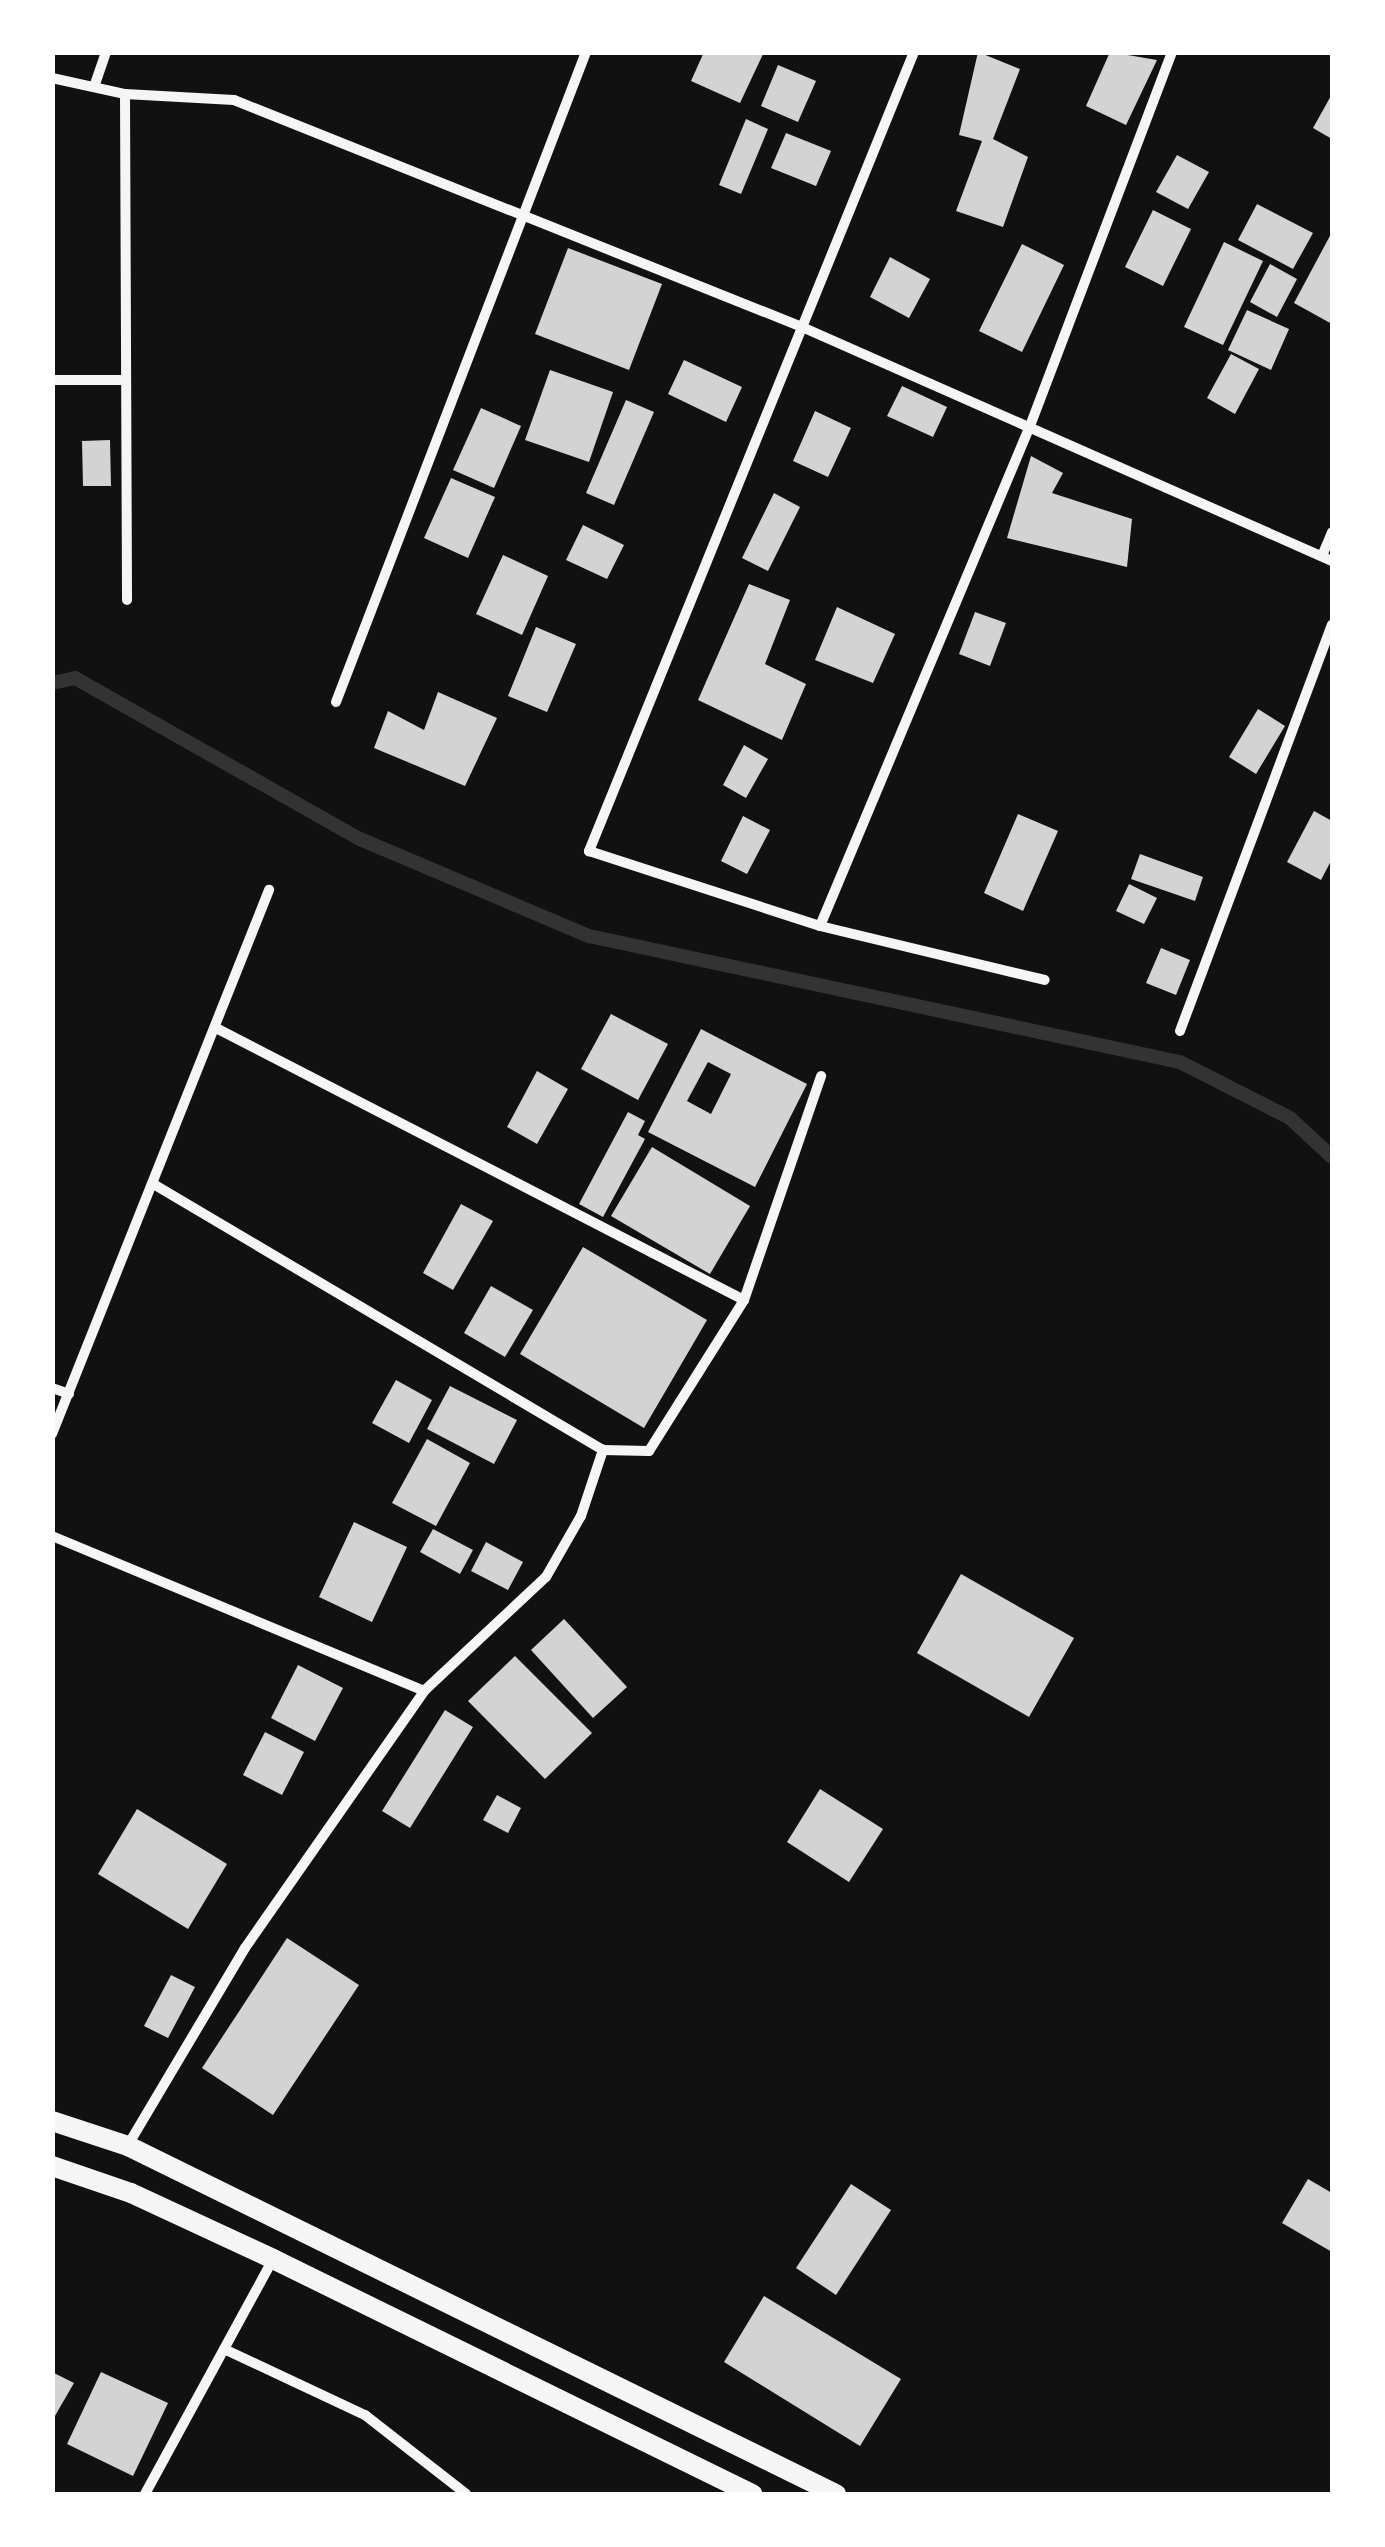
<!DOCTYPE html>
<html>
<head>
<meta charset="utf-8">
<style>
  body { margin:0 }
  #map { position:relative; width:1385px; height:2547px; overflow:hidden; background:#111; font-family:"Fira Sans Condensed",sans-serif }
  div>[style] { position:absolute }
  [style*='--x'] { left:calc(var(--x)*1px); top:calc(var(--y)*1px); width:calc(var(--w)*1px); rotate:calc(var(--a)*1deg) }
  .stream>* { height:14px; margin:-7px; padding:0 7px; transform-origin:7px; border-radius:7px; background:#333 }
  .building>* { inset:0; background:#d3d3d3 }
  .minor>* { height:10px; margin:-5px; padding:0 5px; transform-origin:5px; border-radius:5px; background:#f5f5f5 }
  .secondary>* { height:20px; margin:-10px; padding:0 10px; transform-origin:10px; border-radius:10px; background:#f5f5f5 }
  span { translate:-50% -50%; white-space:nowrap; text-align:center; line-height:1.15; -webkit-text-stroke:9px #fff; paint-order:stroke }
  .frame { position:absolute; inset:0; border:55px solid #fff; pointer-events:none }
</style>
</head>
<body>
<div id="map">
  <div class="stream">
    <div style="--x:52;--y:683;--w:24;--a:-12"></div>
    <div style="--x:75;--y:678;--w:327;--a:29.5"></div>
    <div style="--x:360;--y:839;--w:249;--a:23"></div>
    <div style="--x:589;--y:936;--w:604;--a:12.04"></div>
    <div style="--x:1180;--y:1062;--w:123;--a:27"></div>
    <div style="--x:1290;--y:1118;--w:57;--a:42.9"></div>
  </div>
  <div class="building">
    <div style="clip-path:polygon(704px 52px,764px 52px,740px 103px,691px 81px)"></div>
    <div style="clip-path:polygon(978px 52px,1020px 69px,993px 139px,1028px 157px,1003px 227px,956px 211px,982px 141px,959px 135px)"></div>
    <div style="clip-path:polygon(1110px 52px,1157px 60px,1126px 125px,1086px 106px)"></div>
    <div style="clip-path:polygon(778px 65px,816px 81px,798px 122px,761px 106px)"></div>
    <div style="clip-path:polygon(1332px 94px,1332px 139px,1313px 128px)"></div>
    <div style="clip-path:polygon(746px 119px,768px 129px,741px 194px,719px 185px)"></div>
    <div style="clip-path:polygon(786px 133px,831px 151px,816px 186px,771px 168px)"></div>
    <div style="clip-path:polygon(1177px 155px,1209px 172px,1188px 209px,1156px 192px)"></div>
    <div style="clip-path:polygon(1257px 204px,1313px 233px,1293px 269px,1238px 240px)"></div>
    <div style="clip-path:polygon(1153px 210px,1191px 229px,1163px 286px,1125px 267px)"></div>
    <div style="clip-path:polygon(1332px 232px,1332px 324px,1294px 303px)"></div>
    <div style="clip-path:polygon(1224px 242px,1263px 261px,1223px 345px,1184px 327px)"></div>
    <div style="clip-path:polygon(1022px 244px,1064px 265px,1022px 352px,979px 331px)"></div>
    <div style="clip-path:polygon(568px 248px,662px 284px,629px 370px,535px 334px)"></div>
    <div style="clip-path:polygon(890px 257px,930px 279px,909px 318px,870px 297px)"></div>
    <div style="clip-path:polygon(1270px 264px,1297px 279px,1277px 317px,1250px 302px)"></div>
    <div style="clip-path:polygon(1247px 310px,1289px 329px,1271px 370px,1228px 350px)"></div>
    <div style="clip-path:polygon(1231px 354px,1259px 369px,1235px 414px,1207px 398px)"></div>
    <div style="clip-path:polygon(684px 360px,742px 387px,726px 422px,668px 394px)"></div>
    <div style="clip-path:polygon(550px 370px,613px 392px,589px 462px,525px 440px)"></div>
    <div style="clip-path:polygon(902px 386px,947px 407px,933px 437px,887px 416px)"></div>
    <div style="clip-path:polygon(626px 400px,654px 412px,614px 505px,586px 493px)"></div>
    <div style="clip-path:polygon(481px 408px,521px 426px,494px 488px,453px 470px)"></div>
    <div style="clip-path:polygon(815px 411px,851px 428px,828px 477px,793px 461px)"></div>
    <div style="clip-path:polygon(110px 440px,111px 486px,83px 486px,82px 441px)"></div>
    <div style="clip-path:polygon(1031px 456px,1063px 473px,1052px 493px,1132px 519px,1127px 567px,1007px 538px)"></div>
    <div style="clip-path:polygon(451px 478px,495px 497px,468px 558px,424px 538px)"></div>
    <div style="clip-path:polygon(774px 493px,800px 507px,768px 571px,742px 558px)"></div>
    <div style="clip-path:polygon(583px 525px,624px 545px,607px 579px,566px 560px)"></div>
    <div style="clip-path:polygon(503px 555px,548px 576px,522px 635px,476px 614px)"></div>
    <div style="clip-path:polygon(749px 584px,790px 600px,765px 664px,806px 684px,782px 740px,698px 700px)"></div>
    <div style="clip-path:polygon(837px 607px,895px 634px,873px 683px,815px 660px)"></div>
    <div style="clip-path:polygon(975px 612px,1006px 623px,990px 666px,959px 654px)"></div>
    <div style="clip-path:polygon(536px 627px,576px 644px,547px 712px,508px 696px)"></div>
    <div style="clip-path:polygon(438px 692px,497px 718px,465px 786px,374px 748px,388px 711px,424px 730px)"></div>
    <div style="clip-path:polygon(1258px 709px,1285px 726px,1256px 774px,1229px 757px)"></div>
    <div style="clip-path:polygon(744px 745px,768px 759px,746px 798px,723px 785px)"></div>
    <div style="clip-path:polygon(1314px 811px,1332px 821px,1332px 859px,1321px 880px,1287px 862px)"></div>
    <div style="clip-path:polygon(1018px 814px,1058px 831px,1023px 911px,984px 893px)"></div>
    <div style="clip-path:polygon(743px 816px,770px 830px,747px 874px,721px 861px)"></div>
    <div style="clip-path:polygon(1140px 854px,1203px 877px,1195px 901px,1131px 879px)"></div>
    <div style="clip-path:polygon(1129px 884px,1157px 898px,1144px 924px,1116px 911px)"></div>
    <div style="clip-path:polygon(1161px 948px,1190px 960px,1176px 995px,1146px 983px)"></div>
    <div style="clip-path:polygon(611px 1014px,668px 1044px,638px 1100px,581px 1069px)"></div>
    <div style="clip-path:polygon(evenodd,701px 1029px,807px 1084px,755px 1187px,648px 1132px,701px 1029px,708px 1062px,731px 1074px,711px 1114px,687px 1101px,708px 1062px)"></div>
    <div style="clip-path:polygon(537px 1071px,568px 1089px,537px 1144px,507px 1127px)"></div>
    <div style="clip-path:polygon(628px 1112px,645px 1121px,638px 1135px,645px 1139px,603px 1217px,579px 1204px)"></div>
    <div style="clip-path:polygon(652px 1147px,750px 1206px,710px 1274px,611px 1216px)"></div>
    <div style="clip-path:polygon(461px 1204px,493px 1221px,453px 1290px,423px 1273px)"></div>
    <div style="clip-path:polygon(583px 1247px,707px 1320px,644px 1428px,520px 1354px)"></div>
    <div style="clip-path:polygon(491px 1286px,533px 1310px,505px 1357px,464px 1333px)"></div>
    <div style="clip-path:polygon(396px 1380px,432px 1400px,409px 1443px,372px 1423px)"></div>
    <div style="clip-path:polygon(450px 1386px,517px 1420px,494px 1464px,427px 1429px)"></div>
    <div style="clip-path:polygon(427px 1439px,470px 1463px,436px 1526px,392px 1503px)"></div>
    <div style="clip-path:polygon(354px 1522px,407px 1547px,372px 1622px,319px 1597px)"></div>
    <div style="clip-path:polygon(433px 1529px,473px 1550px,460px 1574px,420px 1552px)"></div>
    <div style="clip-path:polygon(486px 1542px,523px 1562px,508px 1590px,471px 1571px)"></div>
    <div style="clip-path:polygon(961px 1574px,1074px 1638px,1029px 1717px,917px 1653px)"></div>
    <div style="clip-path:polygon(564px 1619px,627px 1687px,593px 1718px,531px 1650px)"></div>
    <div style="clip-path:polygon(515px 1656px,592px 1733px,545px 1779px,468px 1701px)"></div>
    <div style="clip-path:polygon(298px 1665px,343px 1688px,315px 1741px,271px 1718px)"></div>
    <div style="clip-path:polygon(445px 1710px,473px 1727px,410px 1828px,382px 1811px)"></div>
    <div style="clip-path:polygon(265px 1732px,304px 1752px,282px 1795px,243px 1775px)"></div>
    <div style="clip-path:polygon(820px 1789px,883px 1829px,849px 1882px,787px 1842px)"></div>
    <div style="clip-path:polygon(497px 1795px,521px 1808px,508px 1833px,483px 1820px)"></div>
    <div style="clip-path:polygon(137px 1809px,227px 1864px,188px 1929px,98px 1874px)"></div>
    <div style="clip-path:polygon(287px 1938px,359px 1985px,273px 2115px,202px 2068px)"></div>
    <div style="clip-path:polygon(171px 1975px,195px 1987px,168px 2038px,144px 2026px)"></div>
    <div style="clip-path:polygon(1308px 2179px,1332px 2193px,1332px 2252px,1282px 2223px)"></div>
    <div style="clip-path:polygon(851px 2184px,891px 2210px,836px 2295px,796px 2268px)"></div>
    <div style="clip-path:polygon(764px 2296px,901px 2379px,860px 2446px,724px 2362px)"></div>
    <div style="clip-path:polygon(52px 2372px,74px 2383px,52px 2421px)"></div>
    <div style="clip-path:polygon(101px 2372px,168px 2403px,133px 2476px,67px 2444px)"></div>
  </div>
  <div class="minor">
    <div style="--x:914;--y:52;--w:863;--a:112.13"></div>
    <div style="--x:589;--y:851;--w:243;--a:18"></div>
    <div style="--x:820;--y:926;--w:231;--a:13.5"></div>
    <div style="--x:52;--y:78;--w:75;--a:12.4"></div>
    <div style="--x:125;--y:94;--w:109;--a:3.2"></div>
    <div style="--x:234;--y:100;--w:612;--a:21.78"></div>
    <div style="--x:802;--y:327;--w:579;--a:23.82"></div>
    <div style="--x:94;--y:87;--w:37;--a:-71"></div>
    <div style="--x:125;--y:94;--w:506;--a:89.77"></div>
    <div style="--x:52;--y:380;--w:74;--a:0"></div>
    <div style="--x:1322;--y:556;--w:26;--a:-67"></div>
    <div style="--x:336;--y:702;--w:696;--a:-68.96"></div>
    <div style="--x:820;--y:926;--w:542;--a:-67.22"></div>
    <div style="--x:1030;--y:426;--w:400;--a:-69.2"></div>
    <div style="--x:216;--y:1028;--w:594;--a:27.26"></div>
    <div style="--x:1180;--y:1031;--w:434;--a:-69.5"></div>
    <div style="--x:155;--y:1185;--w:521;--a:30.61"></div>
    <div style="--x:603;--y:1450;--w:46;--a:1.2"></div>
    <div style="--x:649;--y:1451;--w:178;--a:-57.8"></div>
    <div style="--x:744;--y:1300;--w:237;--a:-71"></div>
    <div style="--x:52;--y:1388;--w:18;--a:19"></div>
    <div style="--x:52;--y:1434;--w:586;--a:-68.25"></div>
    <div style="--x:52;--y:1536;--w:403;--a:22.6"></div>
    <div style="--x:128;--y:2145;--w:229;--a:-59.3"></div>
    <div style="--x:245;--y:1948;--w:313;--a:-55.1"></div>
    <div style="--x:424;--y:1691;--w:167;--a:-43.1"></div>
    <div style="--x:546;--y:1577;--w:70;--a:-60.2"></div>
    <div style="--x:581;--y:1516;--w:70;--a:-71.6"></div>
    <div style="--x:224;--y:2349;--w:156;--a:25.1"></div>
    <div style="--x:365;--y:2415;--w:128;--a:38"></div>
    <div style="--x:145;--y:2494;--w:268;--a:-61.4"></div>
  </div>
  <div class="secondary">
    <div style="--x:52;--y:2121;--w:80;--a:18.2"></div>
    <div style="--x:128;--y:2146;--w:789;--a:26.18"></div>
    <div style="--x:52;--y:2166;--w:83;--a:18.9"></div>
    <div style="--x:131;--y:2193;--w:157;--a:24.9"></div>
    <div style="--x:273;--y:2259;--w:534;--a:26.13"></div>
  </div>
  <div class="frame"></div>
</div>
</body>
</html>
